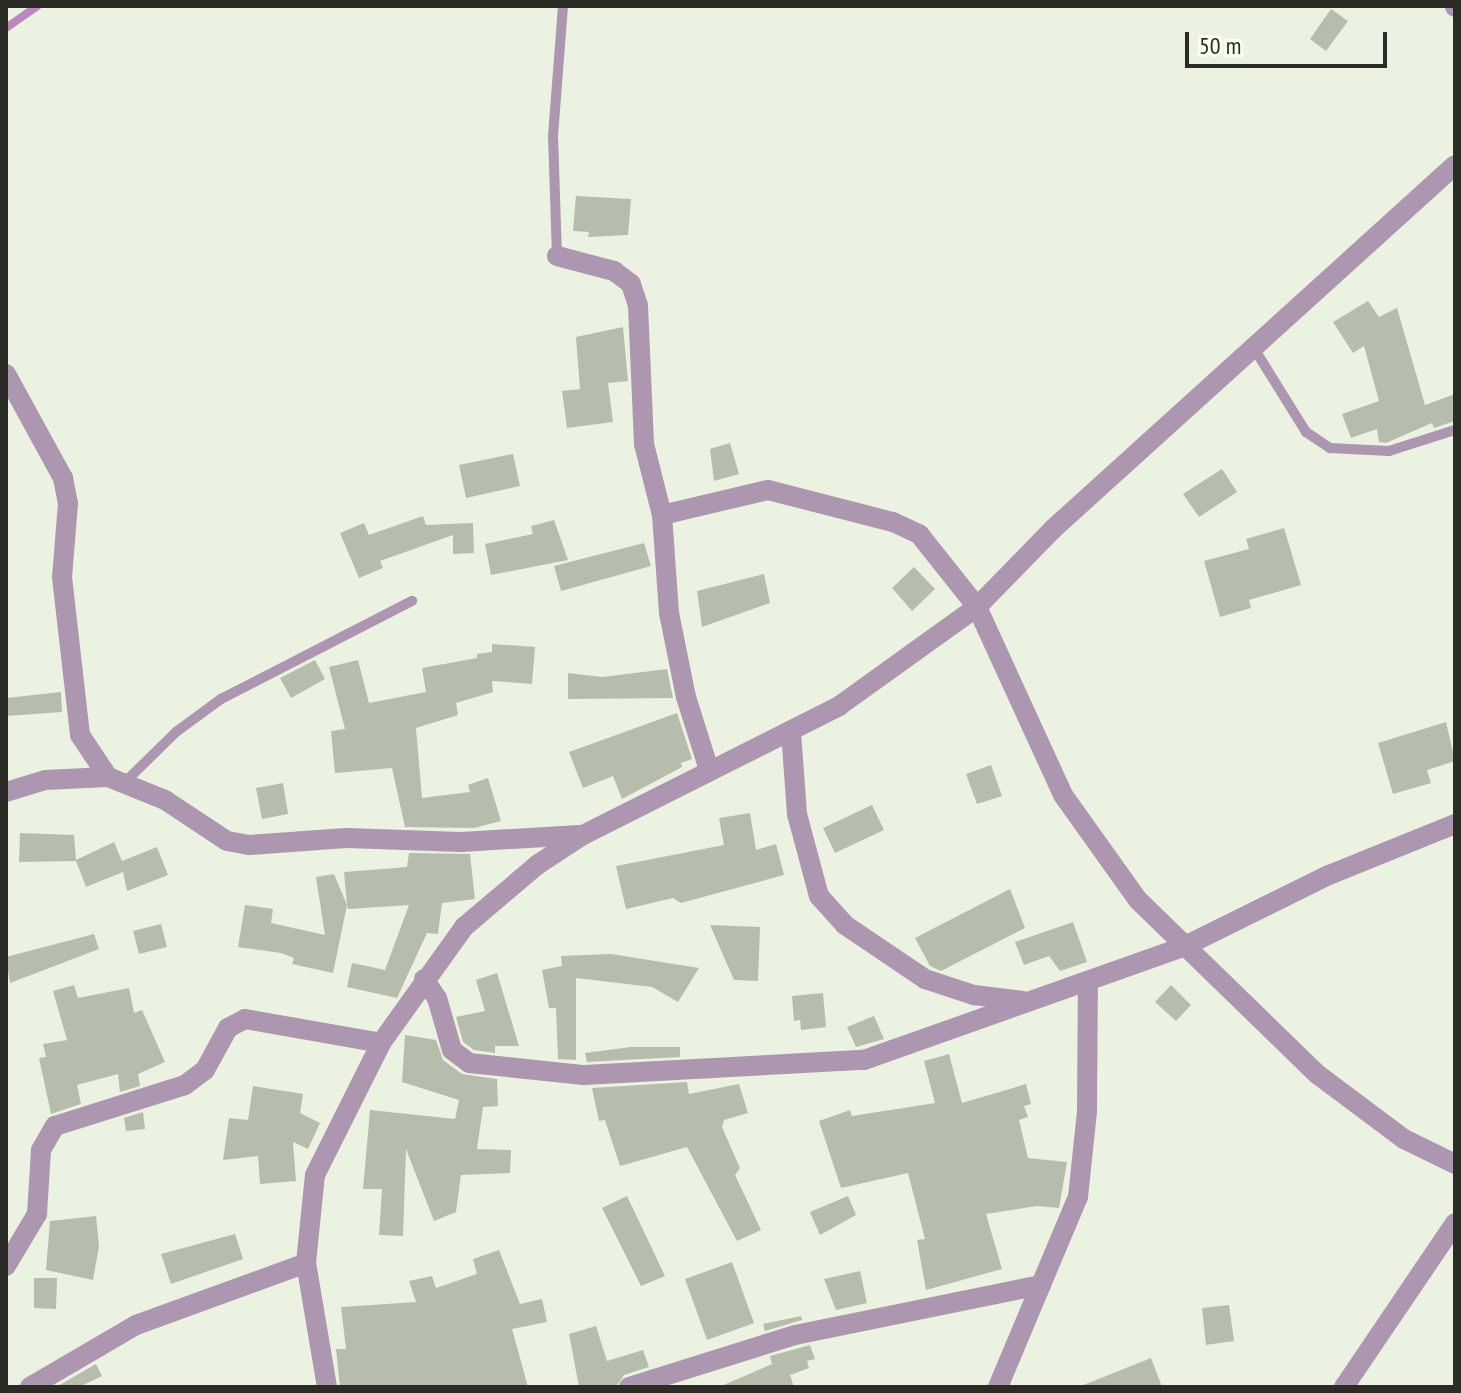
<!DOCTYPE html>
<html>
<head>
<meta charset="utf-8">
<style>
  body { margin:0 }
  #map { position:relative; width:1461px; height:1393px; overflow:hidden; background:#ecf2e1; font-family:"PT Sans Narrow",sans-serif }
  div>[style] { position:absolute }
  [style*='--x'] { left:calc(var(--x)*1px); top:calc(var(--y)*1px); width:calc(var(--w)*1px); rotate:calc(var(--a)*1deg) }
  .stream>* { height:8px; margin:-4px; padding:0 4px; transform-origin:4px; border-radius:4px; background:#ba87be }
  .building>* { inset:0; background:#b7bdad }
  .lane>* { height:10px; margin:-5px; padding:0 5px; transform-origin:5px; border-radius:5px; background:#ad96af }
  .street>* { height:20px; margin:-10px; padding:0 10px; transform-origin:10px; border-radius:10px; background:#ad96af }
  span { translate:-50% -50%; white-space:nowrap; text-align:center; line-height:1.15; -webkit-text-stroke:7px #faffee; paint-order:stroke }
  .frame { position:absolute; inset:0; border:8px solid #2a2c25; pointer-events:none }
  .scale { position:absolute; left:1185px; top:32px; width:202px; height:36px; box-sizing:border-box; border:4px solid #2a2c25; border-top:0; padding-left:10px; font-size:24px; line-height:28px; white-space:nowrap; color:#2a2c25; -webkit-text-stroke:6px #faffee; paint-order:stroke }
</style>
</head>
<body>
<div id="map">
  <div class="stream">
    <div style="--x:6;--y:28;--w:39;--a:-35"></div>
  </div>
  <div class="building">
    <div style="clip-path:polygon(1331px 9px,1348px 21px,1326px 51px,1310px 39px)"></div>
    <div style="clip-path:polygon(576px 196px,631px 199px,628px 235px,588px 237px,589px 232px,573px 231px)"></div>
    <div style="clip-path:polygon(1368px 301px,1379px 317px,1397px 308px,1425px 405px,1455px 394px,1455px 421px,1434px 428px,1432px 423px,1386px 443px,1379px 442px,1377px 429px,1351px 438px,1342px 414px,1379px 401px,1364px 346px,1353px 353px,1333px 322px)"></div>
    <div style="clip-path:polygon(623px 327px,628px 381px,608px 383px,613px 422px,567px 428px,562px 391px,580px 389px,576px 337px)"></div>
    <div style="clip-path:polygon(730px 443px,739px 474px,714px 481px,710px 449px)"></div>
    <div style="clip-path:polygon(513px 454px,520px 486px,466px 498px,459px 465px)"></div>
    <div style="clip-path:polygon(1222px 469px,1237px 492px,1199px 517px,1183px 494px)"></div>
    <div style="clip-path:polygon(423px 516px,426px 525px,473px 523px,474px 553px,453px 554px,453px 535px,380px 561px,383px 568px,359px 578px,340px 533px,364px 523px,369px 535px)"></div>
    <div style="clip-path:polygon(554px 520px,568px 560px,491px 575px,485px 544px,533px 534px,531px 526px)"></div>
    <div style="clip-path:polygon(1284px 528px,1301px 585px,1249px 600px,1251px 608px,1220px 617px,1204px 561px,1249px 549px,1246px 539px)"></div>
    <div style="clip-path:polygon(644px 543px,651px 566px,561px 591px,554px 566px)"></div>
    <div style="clip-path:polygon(914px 567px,935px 589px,912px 611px,892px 588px)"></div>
    <div style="clip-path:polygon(764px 574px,770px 603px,702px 627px,697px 591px)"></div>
    <div style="clip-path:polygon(492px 644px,535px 647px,532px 684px,492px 681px,493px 692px,456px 703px,458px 715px,416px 728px,422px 798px,470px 792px,468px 785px,488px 778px,501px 821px,474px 828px,405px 827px,392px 768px,335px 773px,331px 731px,345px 729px,329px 667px,358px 660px,369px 703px,426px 692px,422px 668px,477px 658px,477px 654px,492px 652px)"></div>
    <div style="clip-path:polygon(315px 660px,325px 679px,291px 698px,280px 678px)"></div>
    <div style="clip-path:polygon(667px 669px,673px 698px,568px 699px,568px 673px,602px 677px)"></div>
    <div style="clip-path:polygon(61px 692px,62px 712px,6px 716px,6px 698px)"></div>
    <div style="clip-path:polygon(677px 713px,692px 759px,681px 763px,682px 767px,622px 799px,613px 776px,583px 788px,569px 752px)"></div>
    <div style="clip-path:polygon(1446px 722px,1455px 761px,1427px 770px,1431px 783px,1393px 794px,1378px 743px)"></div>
    <div style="clip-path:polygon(991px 765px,1002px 796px,977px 804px,966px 774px)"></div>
    <div style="clip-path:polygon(283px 783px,288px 814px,262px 819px,256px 788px)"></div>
    <div style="clip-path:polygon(872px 805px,884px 830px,835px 853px,823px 828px)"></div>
    <div style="clip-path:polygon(750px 813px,756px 850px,776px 844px,784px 875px,681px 903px,673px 898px,626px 909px,616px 866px,724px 845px,719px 818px)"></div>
    <div style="clip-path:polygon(20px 833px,74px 835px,76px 860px,114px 842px,122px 861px,157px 847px,168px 875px,127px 891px,123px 872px,86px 887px,76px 861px,19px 862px)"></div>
    <div style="clip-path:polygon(409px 853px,470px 854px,475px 899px,442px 903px,438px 934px,427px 933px,397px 998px,347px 987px,352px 963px,385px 970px,409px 905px,348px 909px,347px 905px,333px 973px,292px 964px,294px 958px,281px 953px,238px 947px,245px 905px,273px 909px,271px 923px,325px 935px,316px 877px,334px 874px,347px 905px,344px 872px,407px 867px)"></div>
    <div style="clip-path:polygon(1010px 889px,1025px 928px,941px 971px,930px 966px,915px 938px)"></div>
    <div style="clip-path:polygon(1073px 922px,1087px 962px,1060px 971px,1049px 956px,1024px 965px,1015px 942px)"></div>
    <div style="clip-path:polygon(161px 924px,167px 947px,139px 954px,133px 931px)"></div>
    <div style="clip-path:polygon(710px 925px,760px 927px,758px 981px,734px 980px)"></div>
    <div style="clip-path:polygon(94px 934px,99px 949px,10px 983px,6px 957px)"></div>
    <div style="clip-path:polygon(611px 954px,699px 968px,678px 1002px,652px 987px,576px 978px,576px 1060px,558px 1059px,556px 1008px,549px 1008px,542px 970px,562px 966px,561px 956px)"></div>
    <div style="clip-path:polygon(497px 973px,519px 1046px,495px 1046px,495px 1053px,474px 1050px,463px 1042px,456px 1017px,485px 1011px,476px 980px)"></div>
    <div style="clip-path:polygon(74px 985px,78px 998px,129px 988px,134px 1013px,142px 1010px,165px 1062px,138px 1074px,140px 1086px,120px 1092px,118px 1074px,77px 1085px,81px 1104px,51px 1114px,39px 1058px,46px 1057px,43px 1044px,67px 1040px,53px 991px)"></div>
    <div style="clip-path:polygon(1171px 985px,1191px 1005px,1176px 1021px,1155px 1002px)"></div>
    <div style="clip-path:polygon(823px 993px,826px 1027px,801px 1030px,800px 1020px,794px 1021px,792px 996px)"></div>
    <div style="clip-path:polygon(874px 1016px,884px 1039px,856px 1047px,847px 1027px)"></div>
    <div style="clip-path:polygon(405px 1035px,436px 1040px,443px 1060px,462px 1074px,497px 1079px,498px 1106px,483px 1107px,477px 1149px,511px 1150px,510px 1173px,461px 1175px,456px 1212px,434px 1221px,406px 1149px,403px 1236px,379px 1235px,382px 1189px,363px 1189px,370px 1110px,455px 1119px,459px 1100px,402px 1082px)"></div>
    <div style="clip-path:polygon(631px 1047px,680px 1047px,680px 1057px,587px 1062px,585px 1053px)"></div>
    <div style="clip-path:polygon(949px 1054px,962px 1103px,1026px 1084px,1031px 1104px,1024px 1106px,1028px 1117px,1019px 1120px,1028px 1158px,1067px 1162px,1059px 1208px,1037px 1206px,986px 1214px,1002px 1269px,926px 1290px,917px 1240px,925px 1239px,908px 1173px,841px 1188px,819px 1121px,850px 1110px,852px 1116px,935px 1103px,924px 1061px)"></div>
    <div style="clip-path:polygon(687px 1082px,689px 1094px,739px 1084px,748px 1113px,724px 1120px,722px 1127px,740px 1168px,735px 1175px,761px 1230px,737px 1241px,687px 1147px,620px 1166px,605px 1120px,599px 1121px,592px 1088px)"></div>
    <div style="clip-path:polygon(253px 1086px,303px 1094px,300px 1113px,320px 1123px,308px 1149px,293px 1142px,296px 1181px,260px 1184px,258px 1156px,223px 1160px,229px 1118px,248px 1120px)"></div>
    <div style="clip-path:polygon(143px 1112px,145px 1129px,126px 1131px,124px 1118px)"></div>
    <div style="clip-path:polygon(627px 1196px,665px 1276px,641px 1286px,602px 1208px)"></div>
    <div style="clip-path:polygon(848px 1196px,856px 1215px,820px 1235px,810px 1212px)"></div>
    <div style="clip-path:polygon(96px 1216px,99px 1246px,93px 1280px,46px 1270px,50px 1221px)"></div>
    <div style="clip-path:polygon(235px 1234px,243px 1259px,171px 1284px,161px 1254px)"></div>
    <div style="clip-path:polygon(499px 1250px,520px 1304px,542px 1299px,547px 1322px,512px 1329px,528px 1387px,340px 1387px,336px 1349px,346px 1349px,341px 1307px,416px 1302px,409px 1281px,432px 1276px,436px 1288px,477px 1274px,473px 1259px)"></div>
    <div style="clip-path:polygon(732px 1262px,754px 1323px,707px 1340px,685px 1279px)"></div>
    <div style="clip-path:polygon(860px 1271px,867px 1303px,836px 1310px,824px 1279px)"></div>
    <div style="clip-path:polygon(34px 1278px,57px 1278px,56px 1309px,34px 1308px)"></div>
    <div style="clip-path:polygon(1229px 1305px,1234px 1341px,1206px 1345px,1202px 1308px)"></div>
    <div style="clip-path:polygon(801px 1316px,802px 1320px,765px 1331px,763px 1324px)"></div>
    <div style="clip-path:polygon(596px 1326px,607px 1361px,643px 1350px,649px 1367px,624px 1375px,616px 1387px,579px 1387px,569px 1334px)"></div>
    <div style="clip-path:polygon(810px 1345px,815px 1359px,807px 1361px,809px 1368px,790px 1375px,794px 1387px,719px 1387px,772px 1364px,770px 1356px)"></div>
    <div style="clip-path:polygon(1151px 1358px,1162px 1387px,1081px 1387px,1081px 1386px)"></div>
    <div style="clip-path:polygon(96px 1364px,102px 1376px,79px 1387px,56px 1387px)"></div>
  </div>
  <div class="lane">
    <div style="--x:557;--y:256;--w:120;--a:-91.9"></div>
    <div style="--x:553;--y:136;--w:130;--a:-85.6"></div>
    <div style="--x:1255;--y:350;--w:97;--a:58.1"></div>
    <div style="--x:1306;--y:432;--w:29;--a:34"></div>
    <div style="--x:1330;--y:448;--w:59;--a:2.9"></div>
    <div style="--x:1389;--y:451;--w:69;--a:-17.7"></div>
    <div style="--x:126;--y:781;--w:70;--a:-44.4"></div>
    <div style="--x:176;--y:732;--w:56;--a:-36.3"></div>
    <div style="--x:221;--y:699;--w:215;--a:-27.2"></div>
  </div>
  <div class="street">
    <div style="--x:1455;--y:6;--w:1;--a:90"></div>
    <div style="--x:557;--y:256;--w:59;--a:14.7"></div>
    <div style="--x:614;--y:271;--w:21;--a:37"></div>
    <div style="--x:631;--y:284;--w:23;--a:72"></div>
    <div style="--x:638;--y:306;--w:138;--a:87.5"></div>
    <div style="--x:644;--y:444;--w:73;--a:75.8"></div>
    <div style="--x:662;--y:515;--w:98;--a:85.9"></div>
    <div style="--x:669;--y:613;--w:86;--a:78.6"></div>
    <div style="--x:686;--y:697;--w:77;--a:72.5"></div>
    <div style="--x:6;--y:374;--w:119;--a:61.3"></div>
    <div style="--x:63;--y:478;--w:25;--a:79"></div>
    <div style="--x:68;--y:503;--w:74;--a:94.6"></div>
    <div style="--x:62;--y:577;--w:159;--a:83.5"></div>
    <div style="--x:80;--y:735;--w:50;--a:56.3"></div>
    <div style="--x:662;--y:515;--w:109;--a:-13.3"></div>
    <div style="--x:768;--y:490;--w:129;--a:14.4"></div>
    <div style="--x:893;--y:522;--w:29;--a:25"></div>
    <div style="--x:919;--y:534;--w:93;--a:51.5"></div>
    <div style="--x:977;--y:607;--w:207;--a:65.4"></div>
    <div style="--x:1063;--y:795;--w:129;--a:54.5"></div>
    <div style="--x:1138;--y:900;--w:250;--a:44.2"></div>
    <div style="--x:1317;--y:1074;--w:109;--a:36.8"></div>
    <div style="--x:1404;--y:1139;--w:57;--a:26.1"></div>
    <div style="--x:791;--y:732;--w:82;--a:85.8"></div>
    <div style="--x:797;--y:814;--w:85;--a:75"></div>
    <div style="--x:819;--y:896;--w:39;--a:48"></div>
    <div style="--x:845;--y:925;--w:97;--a:34"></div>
    <div style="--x:925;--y:979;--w:52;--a:18.1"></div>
    <div style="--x:974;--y:995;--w:49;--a:7"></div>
    <div style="--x:6;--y:792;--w:41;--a:-17.1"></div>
    <div style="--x:45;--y:780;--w:63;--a:-2.7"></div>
    <div style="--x:108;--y:777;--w:61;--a:22"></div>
    <div style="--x:165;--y:800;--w:74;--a:33.5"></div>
    <div style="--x:227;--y:841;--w:22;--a:10"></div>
    <div style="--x:249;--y:845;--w:98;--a:-4.1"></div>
    <div style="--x:347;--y:838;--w:114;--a:2"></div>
    <div style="--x:461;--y:842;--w:118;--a:-3.4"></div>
    <div style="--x:424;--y:979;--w:23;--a:56"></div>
    <div style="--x:437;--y:998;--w:54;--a:73.9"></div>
    <div style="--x:452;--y:1050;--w:21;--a:37"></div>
    <div style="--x:469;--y:1063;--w:116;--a:6"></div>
    <div style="--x:584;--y:1075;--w:280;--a:-3.1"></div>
    <div style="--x:864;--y:1060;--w:338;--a:-19.5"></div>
    <div style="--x:1183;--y:947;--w:163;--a:-26.3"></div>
    <div style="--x:1329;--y:875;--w:136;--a:-22"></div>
    <div style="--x:6;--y:1266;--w:61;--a:-59.2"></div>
    <div style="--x:37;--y:1214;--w:64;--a:-86.4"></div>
    <div style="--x:41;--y:1150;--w:28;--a:-60"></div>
    <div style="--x:55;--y:1126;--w:136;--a:-17.5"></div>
    <div style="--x:185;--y:1085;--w:25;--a:-37"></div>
    <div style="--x:205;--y:1070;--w:48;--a:-61.3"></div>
    <div style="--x:228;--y:1028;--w:19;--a:-28"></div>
    <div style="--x:245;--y:1019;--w:138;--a:10"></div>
    <div style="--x:30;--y:1387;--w:123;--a:-30.3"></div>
    <div style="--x:136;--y:1325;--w:181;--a:-20"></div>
    <div style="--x:327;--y:1387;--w:126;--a:-99.6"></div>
    <div style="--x:306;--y:1263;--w:88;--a:-84.2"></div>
    <div style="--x:315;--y:1175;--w:148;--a:-63.4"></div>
    <div style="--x:381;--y:1043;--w:143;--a:-54.4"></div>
    <div style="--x:464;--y:927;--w:96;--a:-40.3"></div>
    <div style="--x:537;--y:865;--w:55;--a:-33.1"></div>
    <div style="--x:583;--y:835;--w:287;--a:-26.7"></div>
    <div style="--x:839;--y:706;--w:170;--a:-35.7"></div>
    <div style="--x:977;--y:607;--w:109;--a:-45.7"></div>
    <div style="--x:1053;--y:529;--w:542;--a:-42.16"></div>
    <div style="--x:629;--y:1387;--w:174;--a:-17.4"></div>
    <div style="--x:795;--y:1335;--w:251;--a:-11.5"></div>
    <div style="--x:998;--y:1387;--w:206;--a:-67.2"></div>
    <div style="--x:1078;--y:1197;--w:86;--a:-84"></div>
    <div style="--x:1087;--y:1111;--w:130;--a:-89.6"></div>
    <div style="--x:1344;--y:1387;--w:198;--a:-55.9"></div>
  </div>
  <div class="frame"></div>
  <div class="scale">50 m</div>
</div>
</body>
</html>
